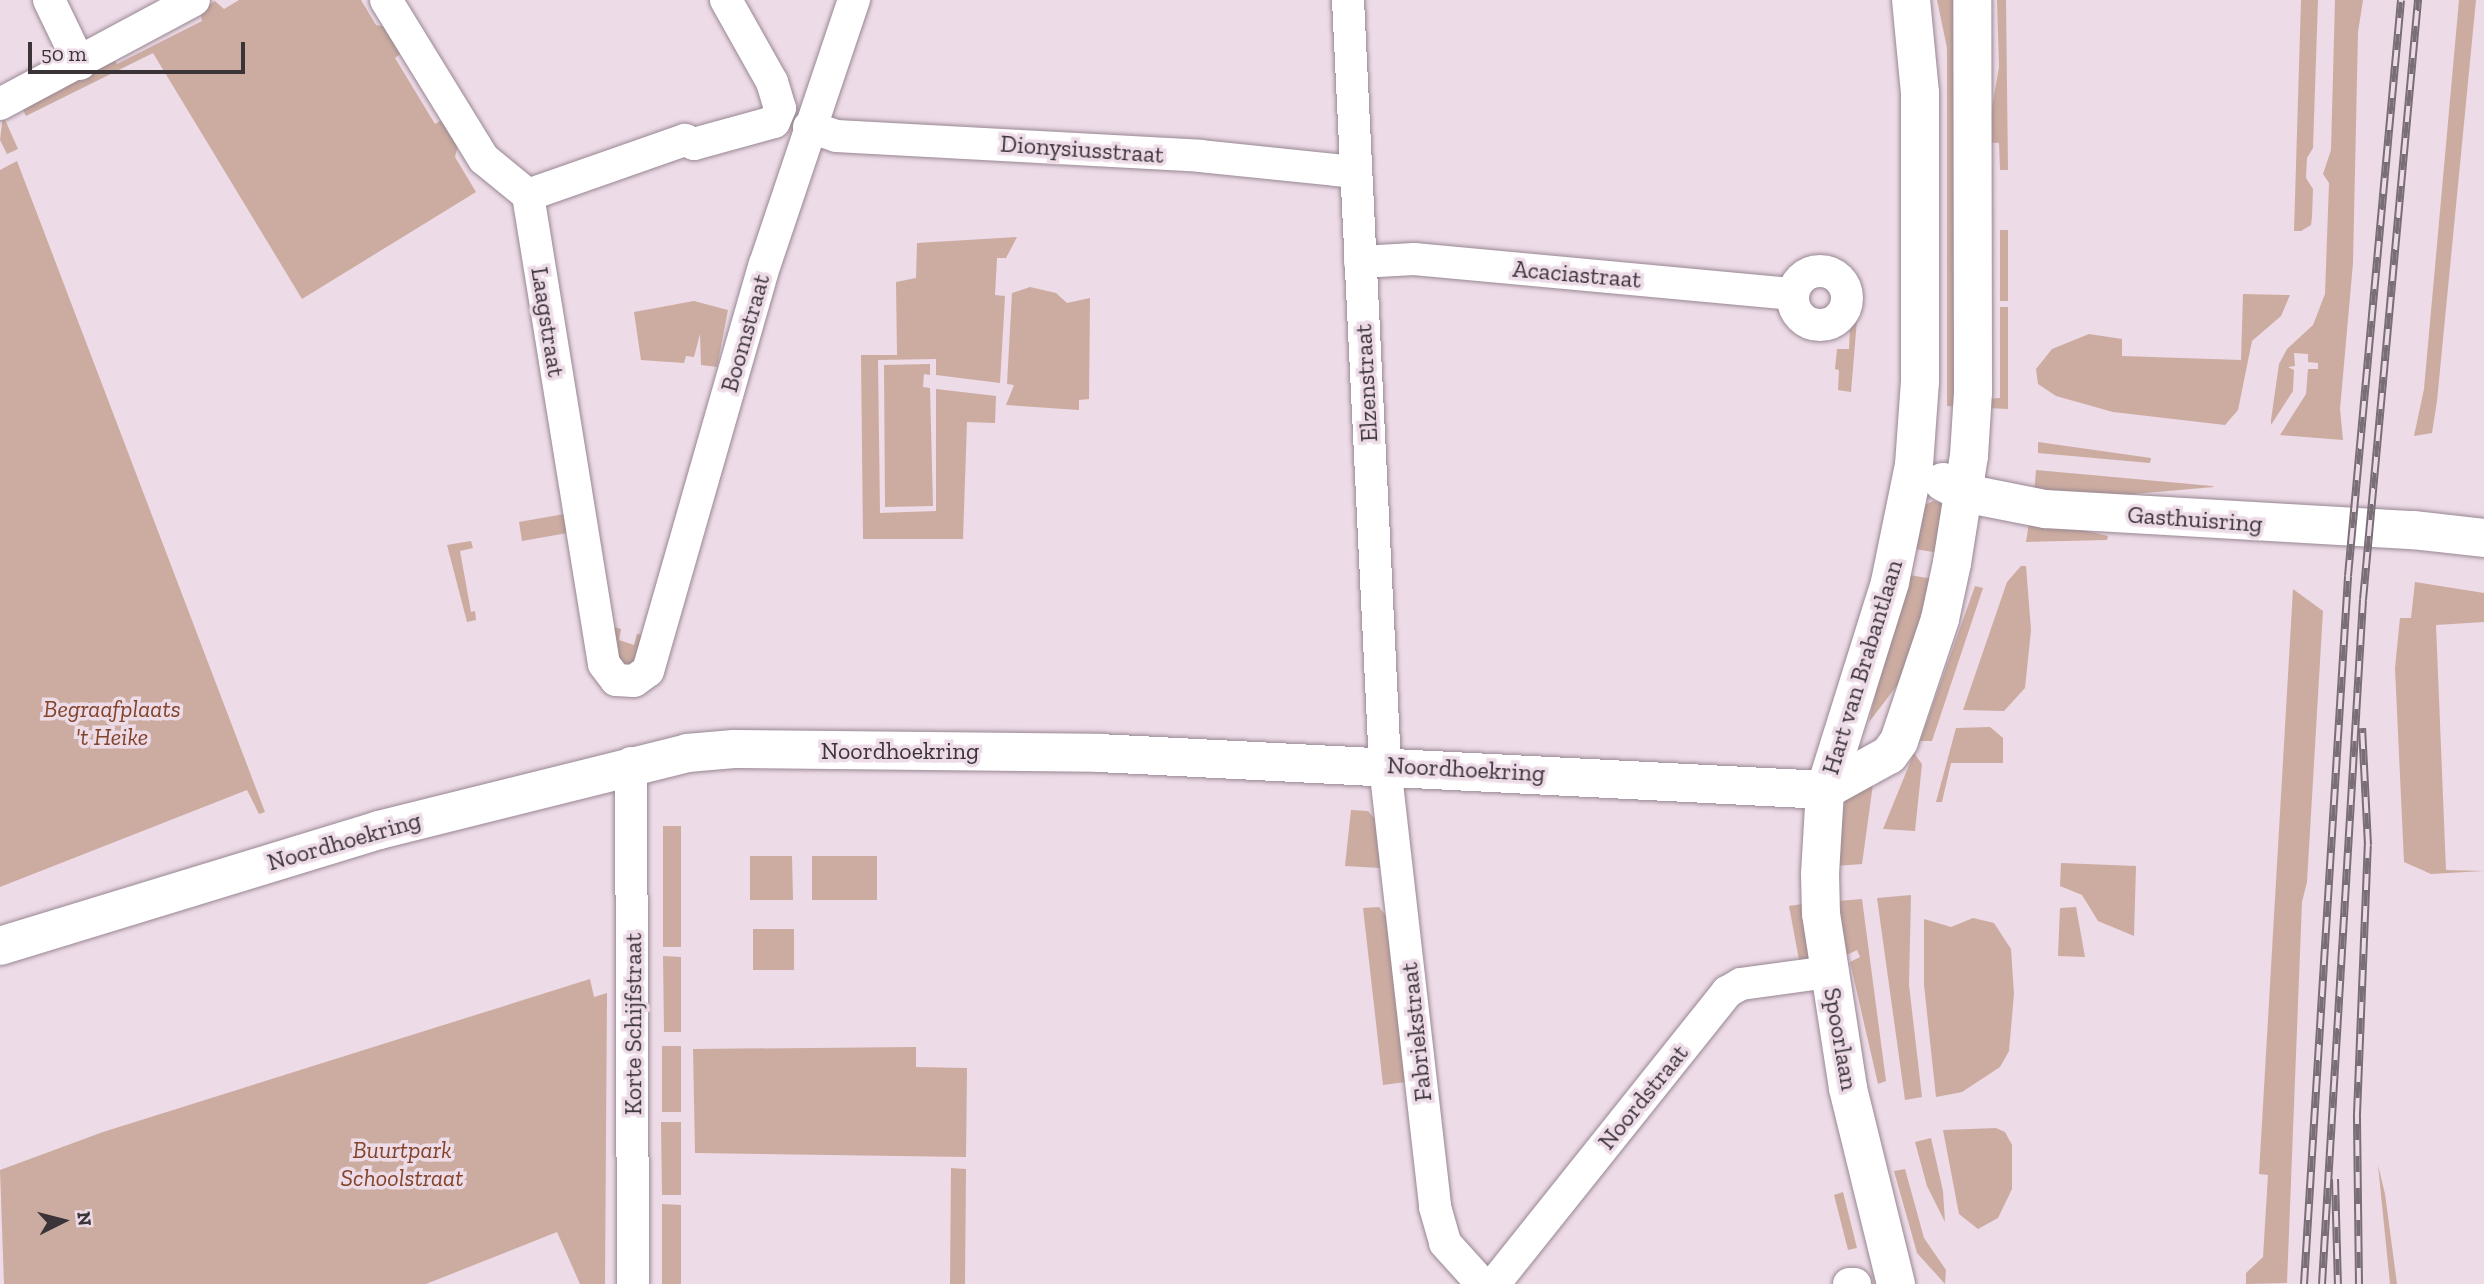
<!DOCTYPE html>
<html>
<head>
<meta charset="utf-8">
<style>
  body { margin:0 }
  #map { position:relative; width:2484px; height:1284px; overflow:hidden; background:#eddbe7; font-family:"Zilla Slab",serif }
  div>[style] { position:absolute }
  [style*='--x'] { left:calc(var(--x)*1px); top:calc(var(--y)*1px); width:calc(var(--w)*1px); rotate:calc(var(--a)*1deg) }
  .green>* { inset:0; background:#ccaca0 }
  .roads { filter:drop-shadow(0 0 2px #988793) drop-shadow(0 0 2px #988793) }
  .street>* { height:32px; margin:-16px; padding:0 16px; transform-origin:16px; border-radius:16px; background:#fff }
  .street>.ring { margin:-16px; padding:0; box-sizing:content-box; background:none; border:32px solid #fff; border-radius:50% }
  .secondary>* { height:38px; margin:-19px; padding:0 19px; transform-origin:19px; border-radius:19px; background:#fff }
  .rail>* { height:8px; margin-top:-4px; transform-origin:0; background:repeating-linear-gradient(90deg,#eddbe7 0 16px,#796e76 0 32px); box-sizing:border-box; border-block:2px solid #796e76 }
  span { translate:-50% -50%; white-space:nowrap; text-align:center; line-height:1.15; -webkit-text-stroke:7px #eddbe7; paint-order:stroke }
  .street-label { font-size:24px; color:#3a3338 }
  .park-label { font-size:24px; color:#82442a; font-style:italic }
  .north { position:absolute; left:28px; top:1186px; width:70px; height:70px; -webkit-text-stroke:5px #eddbe7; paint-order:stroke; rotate:84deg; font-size:19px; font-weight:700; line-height:28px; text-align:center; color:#3a3338 }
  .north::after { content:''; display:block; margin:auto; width:24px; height:32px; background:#3a3338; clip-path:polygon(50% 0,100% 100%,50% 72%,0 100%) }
  .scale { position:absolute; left:28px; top:42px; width:217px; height:32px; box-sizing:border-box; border:4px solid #3a3338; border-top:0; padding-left:9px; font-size:21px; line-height:24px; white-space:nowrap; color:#3a3338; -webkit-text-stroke:5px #eddbe7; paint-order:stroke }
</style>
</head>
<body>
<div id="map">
  <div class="green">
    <div style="clip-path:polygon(239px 0,361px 0,376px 25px,387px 27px,404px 51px,395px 58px,435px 124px,445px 118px,461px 133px,455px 157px,476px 192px,302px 299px,153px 53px,26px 116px,21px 106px,110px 55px,117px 64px,202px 21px,200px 10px,215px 1px,224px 9px)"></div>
    <div style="clip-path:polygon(1937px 0,1956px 0,1958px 407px,1947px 406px,1947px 48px)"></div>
    <div style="clip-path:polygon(1997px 0,2006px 0,2008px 170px,2000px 170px,1999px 143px,1986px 142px,1999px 67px)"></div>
    <div style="clip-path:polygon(2301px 0,2318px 0,2313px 148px,2307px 158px,2306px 178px,2313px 189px,2312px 217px,2311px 225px,2301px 231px,2294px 231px)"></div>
    <div style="clip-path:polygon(2335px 0,2363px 0,2358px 32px,2353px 263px,2340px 409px,2343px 440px,2280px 435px,2306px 394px,2308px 369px,2318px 369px,2318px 363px,2308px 362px,2308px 354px,2294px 353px,2295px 366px,2288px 367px,2294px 370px,2293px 391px,2271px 425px,2271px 420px,2279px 364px,2287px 349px,2313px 325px,2325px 294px,2329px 183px,2323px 174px,2331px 150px)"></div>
    <div style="clip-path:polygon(2459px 0,2476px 0,2437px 401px,2432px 433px,2414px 436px,2424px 389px)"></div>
    <div style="clip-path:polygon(3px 115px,18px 149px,7px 154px,0 140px)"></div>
    <div style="clip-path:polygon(17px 161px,265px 812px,259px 814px,247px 790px,0 887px,0 170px)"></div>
    <div style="clip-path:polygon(2000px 230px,2008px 230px,2008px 301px,2000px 301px)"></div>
    <div style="clip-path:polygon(1017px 237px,1006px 258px,997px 258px,995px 295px,1005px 296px,1000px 383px,936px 375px,936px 359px,878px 360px,880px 513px,936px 511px,936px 389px,996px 396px,995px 423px,967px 422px,963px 539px,863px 539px,861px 355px,897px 355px,896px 282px,916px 278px,917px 243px)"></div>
    <div style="clip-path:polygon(1030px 287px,1056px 293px,1067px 303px,1090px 298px,1089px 399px,1079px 400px,1079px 410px,1006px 405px,1014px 385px,1007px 384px,1012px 293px)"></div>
    <div style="clip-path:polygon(2243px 294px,2290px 295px,2281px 316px,2252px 341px,2238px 410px,2225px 425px,2113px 412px,2056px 396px,2038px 384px,2036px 369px,2052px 349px,2089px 334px,2122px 339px,2122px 356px,2241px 360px)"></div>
    <div style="clip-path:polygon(694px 301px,728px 310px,717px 367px,701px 365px,700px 334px,694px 357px,686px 356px,684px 363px,641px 360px,634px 312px)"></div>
    <div style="clip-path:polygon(2000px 307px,2008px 307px,2008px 409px,1986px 408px,1987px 399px,2000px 398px)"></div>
    <div style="clip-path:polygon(1854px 308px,1858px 308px,1851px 392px,1838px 390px,1839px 370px,1835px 369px,1837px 349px,1849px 349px,1850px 328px,1840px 326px)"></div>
    <div style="clip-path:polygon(930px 364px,930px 375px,924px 374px,923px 387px,930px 388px,933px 506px,885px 507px,884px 365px)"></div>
    <div style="clip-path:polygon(2038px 442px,2151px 458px,2150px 463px,2038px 453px)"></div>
    <div style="clip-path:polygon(2036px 470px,2212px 486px,2214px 487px,2099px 497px,2034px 494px)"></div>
    <div style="clip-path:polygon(1933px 501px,1943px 504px,1939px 553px,1909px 548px,1922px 506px)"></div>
    <div style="clip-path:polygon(570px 513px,573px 532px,522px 541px,519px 522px)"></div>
    <div style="clip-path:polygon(2029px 523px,2078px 529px,2108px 536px,2107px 540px,2026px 542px)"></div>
    <div style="clip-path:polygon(471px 541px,473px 548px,460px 551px,471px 612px,475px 611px,476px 620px,467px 622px,447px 545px)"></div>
    <div style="clip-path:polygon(2021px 566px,2026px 566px,2031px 630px,2025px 688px,2004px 711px,1963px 710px,2007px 582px)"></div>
    <div style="clip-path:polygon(1904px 574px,1933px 579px,1899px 683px,1869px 722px)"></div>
    <div style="clip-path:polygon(2415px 582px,2484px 593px,2484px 622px,2436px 625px,2446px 870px,2484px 871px,2431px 874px,2404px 862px,2395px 668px,2400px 618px,2411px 618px)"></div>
    <div style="clip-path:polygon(1975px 586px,1983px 588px,1932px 741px,1920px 741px)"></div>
    <div style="clip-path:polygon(2293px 589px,2323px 611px,2307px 882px,2302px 902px,2287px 1283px,2246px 1284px,2246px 1273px,2263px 1257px,2268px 1175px,2259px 1174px)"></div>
    <div style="clip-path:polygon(608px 625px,621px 629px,619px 640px,634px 645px,637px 634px,643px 635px,633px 666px,620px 665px)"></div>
    <div style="clip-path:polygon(1990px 727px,2003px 738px,2003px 763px,1951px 763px,1942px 802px,1936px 802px,1956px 728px)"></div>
    <div style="clip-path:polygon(1914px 753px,1922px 764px,1915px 831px,1883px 829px)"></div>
    <div style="clip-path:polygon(1873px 784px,1862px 864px,1836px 866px,1846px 793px)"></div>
    <div style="clip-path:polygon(1351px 810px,1368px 811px,1375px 819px,1380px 868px,1345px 866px)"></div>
    <div style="clip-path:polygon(663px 826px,681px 826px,681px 947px,663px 947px)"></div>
    <div style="clip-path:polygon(750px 856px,792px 856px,793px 900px,750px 900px)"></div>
    <div style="clip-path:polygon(812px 856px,877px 856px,877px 900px,812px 900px)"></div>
    <div style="clip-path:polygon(2061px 863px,2136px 866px,2134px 936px,2098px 921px,2082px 895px,2060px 886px)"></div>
    <div style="clip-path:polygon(1911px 895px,1909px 985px,1922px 1097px,1905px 1100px,1877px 898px)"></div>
    <div style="clip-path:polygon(1862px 899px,1886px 1081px,1878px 1084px,1850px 962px,1860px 957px,1857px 950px,1847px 955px,1838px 901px)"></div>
    <div style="clip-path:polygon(1803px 904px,1813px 962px,1800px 965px,1789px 906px)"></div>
    <div style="clip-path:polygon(1379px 907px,1386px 916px,1405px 1082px,1383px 1085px,1363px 908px)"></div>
    <div style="clip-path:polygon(2076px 907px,2085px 957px,2058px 956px,2060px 908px)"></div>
    <div style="clip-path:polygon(1973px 918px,1994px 923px,2011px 949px,2014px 994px,2009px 1051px,2000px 1067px,1962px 1092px,1936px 1097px,1924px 985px,1924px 919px,1951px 927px)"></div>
    <div style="clip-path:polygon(753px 929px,794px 929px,794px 970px,753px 970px)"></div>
    <div style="clip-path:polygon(663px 956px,681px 957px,681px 1032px,664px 1032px)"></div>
    <div style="clip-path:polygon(590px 979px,594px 997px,607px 993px,605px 1284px,580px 1284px,557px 1232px,426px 1284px,4px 1284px,0 1170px,103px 1132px)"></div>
    <div style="clip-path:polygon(662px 1046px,681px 1046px,681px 1112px,662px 1112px)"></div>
    <div style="clip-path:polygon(916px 1047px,916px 1067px,967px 1068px,966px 1157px,695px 1153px,693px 1049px)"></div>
    <div style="clip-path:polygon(661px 1122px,681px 1122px,681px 1195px,662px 1195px)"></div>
    <div style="clip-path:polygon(1996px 1128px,2005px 1132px,2012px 1145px,2012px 1189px,1998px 1218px,1978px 1229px,1959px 1214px,1943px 1130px)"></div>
    <div style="clip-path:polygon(1931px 1138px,1943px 1191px,1945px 1222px,1927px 1186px,1915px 1142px)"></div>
    <div style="clip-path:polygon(2378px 1165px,2385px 1194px,2397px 1284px,2390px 1284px)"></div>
    <div style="clip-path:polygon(951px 1168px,966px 1169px,965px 1284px,950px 1284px)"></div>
    <div style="clip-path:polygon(1905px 1169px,1924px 1238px,1946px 1270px,1945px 1284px,1917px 1253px,1894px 1171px)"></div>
    <div style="clip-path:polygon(1843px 1192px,1857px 1248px,1848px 1250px,1834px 1195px)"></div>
    <div style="clip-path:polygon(662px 1204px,681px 1205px,681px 1284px,662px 1284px)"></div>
  </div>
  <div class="roads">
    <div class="street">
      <div style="--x:49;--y:0;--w:71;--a:64.2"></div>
      <div style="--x:386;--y:0;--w:187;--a:58.4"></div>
      <div style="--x:484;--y:159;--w:57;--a:39.3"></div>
      <div style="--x:726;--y:0;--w:94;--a:60.7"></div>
      <div style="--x:772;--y:82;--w:27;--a:73"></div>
      <div style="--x:1348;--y:0;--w:767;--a:87.23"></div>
      <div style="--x:1385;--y:766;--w:444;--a:83.5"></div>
      <div style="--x:1435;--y:1207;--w:37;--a:74"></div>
      <div style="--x:1445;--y:1243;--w:55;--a:47.9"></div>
      <div style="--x:0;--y:104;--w:220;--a:-28.2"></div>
      <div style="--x:780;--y:108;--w:15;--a:113"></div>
      <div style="--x:774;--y:122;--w:83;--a:164.6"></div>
      <div style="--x:694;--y:144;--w:10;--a:-156"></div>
      <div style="--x:685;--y:140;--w:166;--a:160.7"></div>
      <div style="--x:528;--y:195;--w:475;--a:80.8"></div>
      <div style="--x:604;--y:664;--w:20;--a:53"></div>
      <div style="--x:616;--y:680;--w:18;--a:3"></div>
      <div style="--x:634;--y:681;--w:17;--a:-36"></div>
      <div style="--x:648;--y:671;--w:423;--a:-74"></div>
      <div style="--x:765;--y:264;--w:279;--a:-71.4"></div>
      <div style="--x:809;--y:127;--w:28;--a:18"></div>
      <div style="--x:836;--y:136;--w:365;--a:3.1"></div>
      <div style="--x:1200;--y:156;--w:157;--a:5.9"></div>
      <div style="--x:1360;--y:262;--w:54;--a:-3.2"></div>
      <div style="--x:1414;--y:259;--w:381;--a:5.3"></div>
      <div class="ring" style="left:1793px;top:271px;width:22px;height:22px"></div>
      <div style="--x:631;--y:763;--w:521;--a:89.78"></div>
      <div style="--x:1494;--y:1284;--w:374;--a:-51.4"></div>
      <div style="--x:1727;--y:992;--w:16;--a:-30"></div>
      <div style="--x:1741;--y:984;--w:89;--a:-7.8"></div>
      <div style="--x:1849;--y:1284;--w:6;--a:0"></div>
    </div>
    <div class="secondary">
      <div style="--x:1943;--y:482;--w:24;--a:28"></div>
      <div style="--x:1964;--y:493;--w:83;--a:11.2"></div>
      <div style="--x:2045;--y:509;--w:369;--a:3.3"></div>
      <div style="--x:2413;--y:530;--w:71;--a:6.4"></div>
      <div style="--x:1825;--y:790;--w:73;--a:-28.7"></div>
      <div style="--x:1889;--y:755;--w:17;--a:-54"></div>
      <div style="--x:1899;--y:741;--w:129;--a:-71.4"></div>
      <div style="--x:1940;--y:619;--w:57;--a:-77.9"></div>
      <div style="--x:1952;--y:563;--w:108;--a:-81"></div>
      <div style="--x:1969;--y:456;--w:64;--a:-86.4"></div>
      <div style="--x:1973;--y:392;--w:392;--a:-90.1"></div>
      <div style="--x:0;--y:946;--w:396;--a:-17"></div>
      <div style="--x:379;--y:830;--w:317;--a:-14"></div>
      <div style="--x:687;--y:753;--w:47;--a:-4.9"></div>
      <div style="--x:734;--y:749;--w:365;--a:0.6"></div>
      <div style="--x:1099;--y:753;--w:727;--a:2.92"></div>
      <div style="--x:1896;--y:1284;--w:202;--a:-103.8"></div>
      <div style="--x:1848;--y:1088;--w:176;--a:-98.8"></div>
      <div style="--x:1821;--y:914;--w:40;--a:-91.4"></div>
      <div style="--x:1820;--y:874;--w:84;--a:-86.6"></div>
      <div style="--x:1825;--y:790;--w:218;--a:-72.6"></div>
      <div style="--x:1890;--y:582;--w:119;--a:-78.4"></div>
      <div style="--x:1914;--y:465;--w:84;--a:-85.9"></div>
      <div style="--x:1920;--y:381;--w:288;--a:-90"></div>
      <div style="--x:1920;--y:93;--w:93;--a:-95.5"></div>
    </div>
  </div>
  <div class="rail">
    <div style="--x:2335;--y:1179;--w:105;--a:88.4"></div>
    <div style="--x:2304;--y:1284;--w:709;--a:-86.44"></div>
    <div style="--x:2348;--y:576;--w:578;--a:-84.74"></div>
    <div style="--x:2322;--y:1284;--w:685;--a:-86.57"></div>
    <div style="--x:2363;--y:600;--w:603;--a:-84.76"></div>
    <div style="--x:2359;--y:1284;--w:170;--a:-90.7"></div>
    <div style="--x:2357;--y:1114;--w:269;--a:-87.7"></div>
    <div style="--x:2368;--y:845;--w:117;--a:-92.9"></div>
  </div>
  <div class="street-label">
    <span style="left:1082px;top:149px;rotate:4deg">Dionysiusstraat</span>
    <span style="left:1577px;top:274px;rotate:5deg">Acaciastraat</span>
    <span style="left:548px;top:322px;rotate:81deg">Laagstraat</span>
    <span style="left:745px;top:333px;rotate:-74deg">Boomstraat</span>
    <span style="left:1366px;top:383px;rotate:-93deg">Elzenstraat</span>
    <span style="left:2195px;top:519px;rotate:4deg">Gasthuisring</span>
    <span style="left:1862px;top:667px;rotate:-73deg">Hart van Brabantlaan</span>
    <span style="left:900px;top:751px">Noordhoekring</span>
    <span style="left:1466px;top:769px;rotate:3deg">Noordhoekring</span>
    <span style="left:344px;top:841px;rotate:-16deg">Noordhoekring</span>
    <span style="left:633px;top:1024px;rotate:-90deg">Korte Schijfstraat</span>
    <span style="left:1416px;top:1032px;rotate:-96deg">Fabriekstraat</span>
    <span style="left:1841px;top:1039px;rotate:80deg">Spoorlaan</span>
    <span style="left:1643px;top:1097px;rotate:-51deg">Noordstraat</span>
  </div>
  <div class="park-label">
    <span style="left:112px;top:723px">Begraafplaats<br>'t Heike</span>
    <span style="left:402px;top:1164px">Buurtpark<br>Schoolstraat</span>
  </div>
  <div class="north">N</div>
  <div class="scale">50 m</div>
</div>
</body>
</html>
